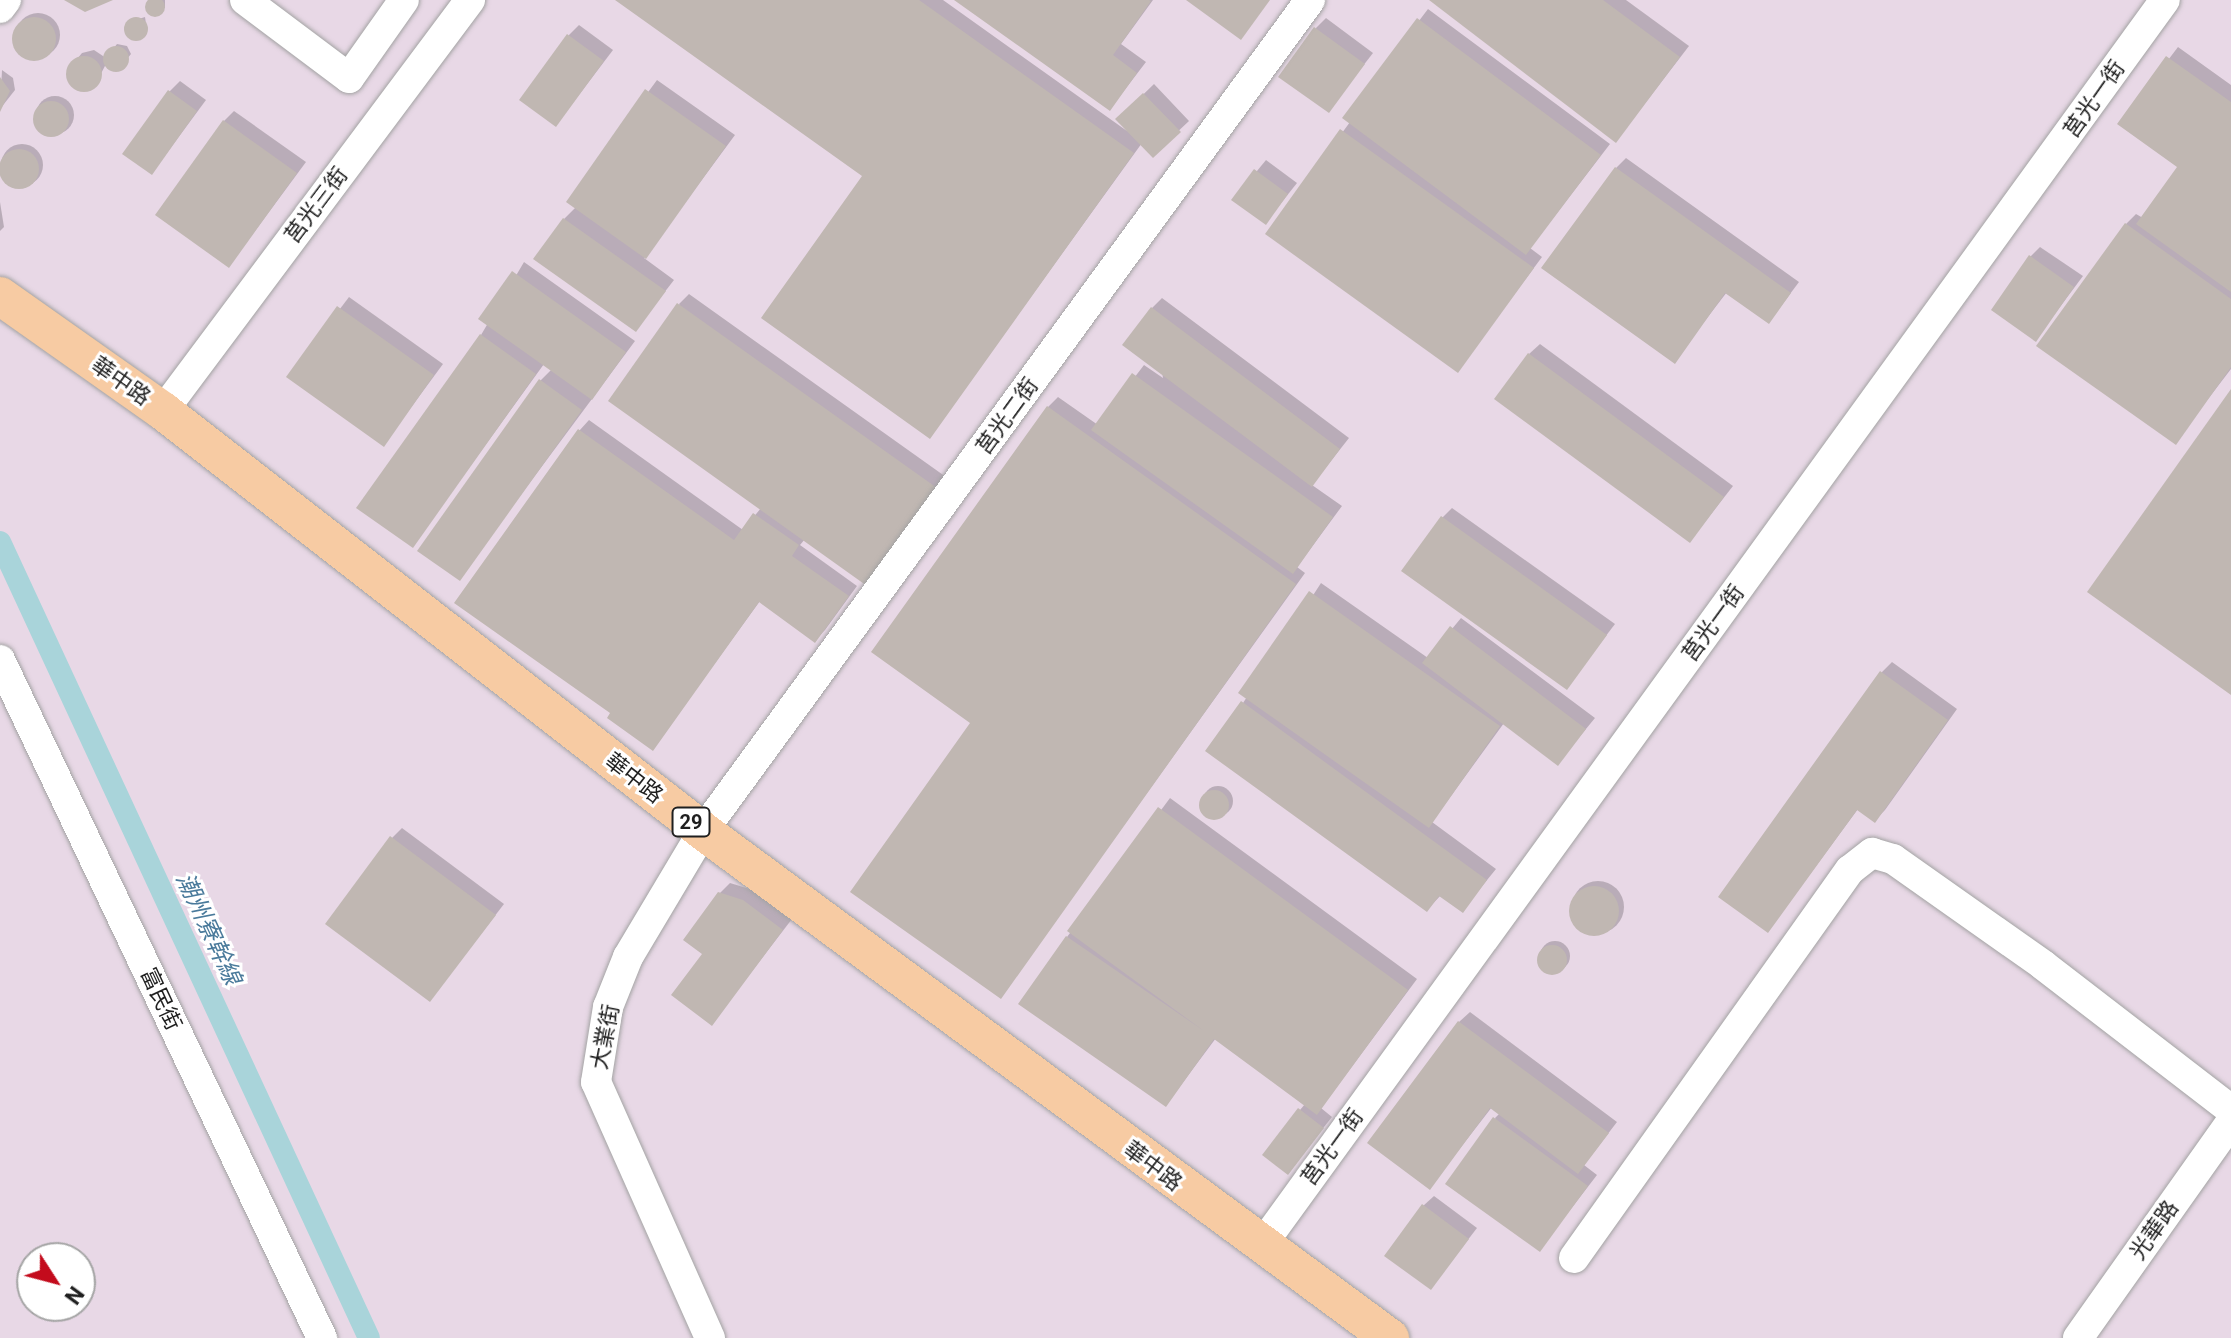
<!DOCTYPE html>
<html>
<head>
<meta charset="utf-8">
<style>
  body { margin:0 }
  #map { position:relative; width:2231px; height:1338px; overflow:hidden; background:#efebe6; font-family:Roboto,"Noto Sans TC",sans-serif }
  div>[style] { position:absolute }
  [style*='--x'] { left:calc(var(--x)*1px); top:calc(var(--y)*1px); width:calc(var(--w)*1px); rotate:calc(var(--a)*1deg) }
  .industrial>* { inset:0; background:#e8d8e6 }
  .shadow>* { inset:0; background:#0003 }
  .round { border-radius:50% }
  .canal>* { height:22px; margin:-11px; padding:0 11px; transform-origin:11px; border-radius:11px; background:#a9d4da }
  .building>* { inset:0; background:#c0b7b2 }
  .roads { filter:drop-shadow(0 0 2px #a3a3a3) drop-shadow(0 0 2px #a3a3a3) }
  .minor>* { height:30px; margin:-15px; padding:0 15px; transform-origin:15px; border-radius:15px; background:#fff }
  .major>* { height:38px; margin:-19px; padding:0 19px; transform-origin:19px; border-radius:19px; background:#f7cba3 }
  span { translate:-50% -50%; white-space:nowrap; text-align:center; line-height:1.15; -webkit-text-stroke:6px #fff; paint-order:stroke }
  .shield-label span { padding:2px 6px; background:#fff; border:2px solid; border-radius:6px; -webkit-text-stroke-width:0 }
  .shield-label { font-size:20px; color:#1f1f1f; font-weight:700 }
  .street-label { font-size:22px; color:#1f1f1f }
  .water-label { font-size:24px; color:#4a7a9b; font-style:italic }
  .north { position:absolute; left:16px; top:1242px; width:80px; height:80px; box-sizing:border-box; background:#fff; border:2px solid #a5a5a5; border-radius:50%; rotate:126deg; font-size:22px; font-weight:700; line-height:32px; text-align:center; color:#1f1f1f }
  .north::after { content:''; display:block; margin:auto; width:28px; height:36px; background:#c30b1c; clip-path:polygon(50% 0,100% 100%,50% 72%,0 100%) }
</style>
</head>
<body>
<div id="map">
  <div class="industrial">
    <div style="clip-path:polygon(evenodd,0 0,2231px 0,2231px 1338px,0 1338px,0 0,32px 1258px,80px 1258px,80px 1306px,32px 1306px,32px 1258px)"></div>
  </div>
  <div class="shadow">
    <div style="clip-path:polygon(148px 0,165px 0,165px 8px,148px 10px)"></div>
    <div style="clip-path:polygon(619px 0,943px 0,1127px 131px,1118px 119px,1154px 84px,1189px 121px,1153px 155px,1142px 143px,930px 436px,865px 176px)"></div>
    <div style="clip-path:polygon(958px 0,1153px 0,1121px 44px,1146px 62px,1110px 109px)"></div>
    <div style="clip-path:polygon(1431px 0,1626px 0,1689px 46px,1616px 141px)"></div>
    <div style="clip-path:polygon(1428px 9px,1610px 144px,1530px 248px,1542px 257px,1458px 370px,1268px 234px,1350px 122px,1345px 118px)"></div>
    <div class="round" style="left:16px;top:13px;width:44px;height:44px"></div>
    <div style="clip-path:polygon(145px 17px,147px 31px,131px 36px,129px 22px)"></div>
    <div style="clip-path:polygon(1326px 18px,1373px 53px,1328px 111px,1316px 28px)"></div>
    <div style="clip-path:polygon(579px 25px,613px 50px,556px 125px,569px 35px)"></div>
    <div style="clip-path:polygon(117px 44px,127px 46px,131px 54px,119px 69px,106px 64px,94px 87px,81px 90px,70px 84px,67px 71px,82px 53px,94px 50px,106px 58px)"></div>
    <div style="clip-path:polygon(2178px 47px,2231px 85px,2231px 369px,2175px 442px,2126px 224px,2136px 214px,2143px 218px,2180px 167px,2120px 123px)"></div>
    <div style="clip-path:polygon(2px 70px,13px 78px,15px 90px,0 109px)"></div>
    <div style="clip-path:polygon(657px 80px,735px 135px,644px 258px,674px 280px,636px 329px,564px 219px,576px 207px,568px 201px)"></div>
    <div style="clip-path:polygon(180px 81px,206px 100px,152px 173px,169px 92px)"></div>
    <div class="round" style="left:36px;top:96px;width:38px;height:38px"></div>
    <div style="clip-path:polygon(234px 111px,306px 162px,229px 266px,224px 121px)"></div>
    <div class="round" style="left:1px;top:144px;width:42px;height:42px"></div>
    <div style="clip-path:polygon(1626px 158px,1799px 282px,1769px 322px,1727px 292px,1674px 361px,1616px 168px)"></div>
    <div style="clip-path:polygon(1266px 160px,1297px 183px,1266px 222px,1234px 199px)"></div>
    <div style="clip-path:polygon(0 202px,4px 227px,0 231px)"></div>
    <div style="clip-path:polygon(2040px 247px,2083px 276px,2036px 339px,2030px 257px)"></div>
    <div style="clip-path:polygon(524px 262px,635px 341px,459px 578px,541px 380px,552px 369px,544px 364px,413px 545px,481px 335px)"></div>
    <div style="clip-path:polygon(689px 294px,946px 477px,867px 583px,805px 539px,800px 545px,857px 586px,825px 630px,815px 640px,760px 601px,653px 748px,613px 713px,579px 431px,589px 420px,743px 530px,761px 508px,679px 304px)"></div>
    <div style="clip-path:polygon(349px 297px,443px 364px,384px 444px,289px 376px)"></div>
    <div style="clip-path:polygon(1162px 298px,1349px 438px,1312px 485px,1342px 506px,1297px 567px,1305px 573px,1001px 996px,973px 723px,1048px 407px,1058px 397px,1098px 425px,1144px 365px,1163px 378px,1152px 308px)"></div>
    <div style="clip-path:polygon(1540px 344px,1733px 486px,1690px 541px,1529px 354px)"></div>
    <div style="clip-path:polygon(1452px 508px,1615px 624px,1567px 687px,1442px 518px)"></div>
    <div style="clip-path:polygon(1321px 583px,1428px 658px,1461px 618px,1595px 718px,1558px 763px,1504px 723px,1432px 822px,1496px 869px,1462px 911px,1441px 895px,1427px 910px,1243px 703px)"></div>
    <div style="clip-path:polygon(1892px 662px,1957px 709px,1885px 810px,1875px 820px,1858px 809px,1768px 931px,1882px 672px)"></div>
    <div class="round" style="left:1203px;top:786px;width:30px;height:30px"></div>
    <div style="clip-path:polygon(1170px 798px,1417px 979px,1321px 1108px,1332px 1117px,1288px 1172px,1300px 1110px,1305px 1104px,1216px 1038px,1166px 1105px,1067px 937px)"></div>
    <div style="clip-path:polygon(402px 828px,504px 904px,430px 1000px,392px 838px)"></div>
    <div class="round" style="left:1572px;top:881px;width:52px;height:52px"></div>
    <div style="clip-path:polygon(730px 883px,753px 890px,792px 919px,712px 1023px,704px 953px,720px 893px)"></div>
    <div class="round" style="left:1540px;top:941px;width:30px;height:30px"></div>
    <div style="clip-path:polygon(1470px 1012px,1617px 1122px,1584px 1165px,1597px 1175px,1540px 1249px,1495px 1118px,1500px 1113px,1492px 1107px,1430px 1187px,1459px 1022px)"></div>
    <div style="clip-path:polygon(1434px 1196px,1477px 1228px,1431px 1288px,1423px 1206px)"></div>
  </div>
  <div class="canal">
    <div style="--x:0;--y:542;--w:877;--a:65.13"></div>
  </div>
  <div class="building">
    <div class="round" style="left:145px;top:-3px;width:20px;height:20px"></div>
    <div style="clip-path:polygon(64px 0,113px 0,85px 12px)"></div>
    <div style="clip-path:polygon(615px 0,919px 0,1134px 153px,930px 439px,761px 318px,862px 176px)"></div>
    <div style="clip-path:polygon(954px 0,1149px 0,1151px 1px,1113px 55px,1137px 73px,1110px 111px)"></div>
    <div style="clip-path:polygon(1186px 0,1270px 0,1241px 40px)"></div>
    <div style="clip-path:polygon(1429px 0,1603px 0,1680px 57px,1616px 143px)"></div>
    <div class="round" style="left:12px;top:17px;width:44px;height:44px"></div>
    <div class="round" style="left:124px;top:17px;width:24px;height:24px"></div>
    <div style="clip-path:polygon(1417px 18px,1601px 155px,1526px 255px,1342px 118px)"></div>
    <div style="clip-path:polygon(1314px 27px,1365px 64px,1329px 113px,1278px 77px)"></div>
    <div style="clip-path:polygon(567px 34px,604px 61px,556px 127px,519px 100px)"></div>
    <div class="round" style="left:103px;top:46px;width:26px;height:26px"></div>
    <div class="round" style="left:66px;top:56px;width:36px;height:36px"></div>
    <div style="clip-path:polygon(2166px 56px,2231px 102px,2231px 292px,2136px 224px,2177px 167px,2117px 124px)"></div>
    <div style="clip-path:polygon(0 77px,10px 91px,0 112px)"></div>
    <div style="clip-path:polygon(645px 89px,726px 146px,646px 259px,566px 202px)"></div>
    <div style="clip-path:polygon(168px 90px,197px 111px,152px 175px,122px 154px)"></div>
    <div style="clip-path:polygon(1143px 93px,1181px 132px,1153px 158px,1115px 119px)"></div>
    <div class="round" style="left:33px;top:101px;width:36px;height:36px"></div>
    <div style="clip-path:polygon(223px 120px,297px 173px,229px 268px,155px 215px)"></div>
    <div style="clip-path:polygon(1340px 129px,1534px 268px,1458px 373px,1265px 234px)"></div>
    <div class="round" style="left:-1px;top:149px;width:40px;height:40px"></div>
    <div style="clip-path:polygon(1615px 167px,1791px 293px,1769px 324px,1725px 293px,1675px 364px,1541px 268px)"></div>
    <div style="clip-path:polygon(1254px 169px,1288px 194px,1266px 225px,1231px 200px)"></div>
    <div style="clip-path:polygon(563px 218px,666px 291px,636px 332px,533px 259px)"></div>
    <div style="clip-path:polygon(2125px 223px,2231px 299px,2231px 367px,2176px 445px,2036px 346px)"></div>
    <div style="clip-path:polygon(2029px 255px,2074px 287px,2036px 342px,1991px 310px)"></div>
    <div style="clip-path:polygon(512px 271px,626px 352px,592px 400px,478px 319px)"></div>
    <div style="clip-path:polygon(677px 303px,937px 488px,867px 586px,608px 401px)"></div>
    <div style="clip-path:polygon(337px 306px,434px 375px,384px 447px,286px 377px)"></div>
    <div style="clip-path:polygon(1151px 307px,1340px 449px,1312px 487px,1122px 345px)"></div>
    <div style="clip-path:polygon(480px 334px,536px 374px,413px 548px,356px 508px)"></div>
    <div style="clip-path:polygon(1528px 353px,1724px 497px,1690px 543px,1494px 399px)"></div>
    <div style="clip-path:polygon(1132px 373px,1333px 517px,1293px 574px,1091px 430px)"></div>
    <div style="clip-path:polygon(539px 379px,582px 410px,460px 581px,417px 551px)"></div>
    <div style="clip-path:polygon(2231px 389px,2231px 695px,2087px 592px)"></div>
    <div style="clip-path:polygon(1047px 406px,1296px 584px,1001px 999px,850px 892px,970px 723px,871px 652px)"></div>
    <div style="clip-path:polygon(578px 429px,734px 540px,753px 513px,799px 545px,792px 556px,849px 596px,815px 643px,759px 602px,653px 751px,607px 718px,610px 713px,454px 603px)"></div>
    <div style="clip-path:polygon(1441px 516px,1607px 635px,1567px 690px,1401px 571px)"></div>
    <div style="clip-path:polygon(1309px 591px,1500px 726px,1429px 828px,1238px 693px)"></div>
    <div style="clip-path:polygon(1450px 626px,1586px 729px,1558px 766px,1422px 663px)"></div>
    <div style="clip-path:polygon(1880px 671px,1948px 720px,1875px 823px,1857px 810px,1768px 933px,1718px 897px)"></div>
    <div style="clip-path:polygon(1241px 701px,1487px 880px,1463px 913px,1439px 896px,1427px 912px,1205px 751px)"></div>
    <div class="round" style="left:1199px;top:790px;width:30px;height:30px"></div>
    <div style="clip-path:polygon(1158px 807px,1408px 990px,1317px 1115px,1214px 1039px,1166px 1107px,1018px 1004px,1066px 936px,1204px 1031px,1067px 931px)"></div>
    <div style="clip-path:polygon(390px 836px,496px 915px,430px 1002px,325px 924px)"></div>
    <div class="round" style="left:1569px;top:886px;width:50px;height:50px"></div>
    <div style="clip-path:polygon(718px 892px,743px 900px,783px 930px,712px 1026px,671px 995px,702px 954px,683px 940px)"></div>
    <div class="round" style="left:1537px;top:945px;width:30px;height:30px"></div>
    <div style="clip-path:polygon(1458px 1021px,1609px 1133px,1578px 1174px,1490px 1108px,1430px 1190px,1367px 1143px)"></div>
    <div style="clip-path:polygon(1298px 1108px,1324px 1128px,1288px 1175px,1262px 1155px)"></div>
    <div style="clip-path:polygon(1493px 1117px,1588px 1186px,1540px 1252px,1445px 1184px)"></div>
    <div style="clip-path:polygon(1422px 1204px,1469px 1239px,1431px 1290px,1384px 1256px)"></div>
  </div>
  <div class="roads">
    <div class="minor">
      <div style="--x:245;--y:0;--w:130;--a:36.9"></div>
      <div style="--x:349;--y:78;--w:95;--a:-54.8"></div>
      <div style="--x:0;--y:8;--w:10;--a:-53"></div>
      <div style="--x:163;--y:411;--w:513;--a:-53.24"></div>
      <div style="--x:0;--y:660;--w:751;--a:64.6"></div>
      <div style="--x:1261;--y:1246;--w:1539;--a:-54.04"></div>
      <div style="--x:1574;--y:1258;--w:476;--a:-54.6"></div>
      <div style="--x:1850;--y:870;--w:28;--a:-38"></div>
      <div style="--x:1872;--y:853;--w:22;--a:16"></div>
      <div style="--x:1893;--y:859;--w:184;--a:35.2"></div>
      <div style="--x:2043;--y:965;--w:237;--a:37.6"></div>
      <div style="--x:710;--y:1338;--w:280;--a:-114"></div>
      <div style="--x:596;--y:1082;--w:76;--a:-80.9"></div>
      <div style="--x:608;--y:1007;--w:54;--a:-68.2"></div>
      <div style="--x:628;--y:957;--w:147;--a:-59.2"></div>
      <div style="--x:703;--y:831;--w:1029;--a:-53.85"></div>
      <div style="--x:2078;--y:1338;--w:265;--a:-54.7"></div>
    </div>
    <div class="major">
      <div style="--x:0;--y:296;--w:199;--a:35.2"></div>
      <div style="--x:163;--y:411;--w:684;--a:37.87"></div>
      <div style="--x:703;--y:831;--w:854;--a:36.43"></div>
    </div>
  </div>
  <div class="shield-label">
    <span style="left:691px;top:822px">29</span>
  </div>
  <div class="street-label">
    <span style="left:2094px;top:99px;rotate:-55deg">莒光一街</span>
    <span style="left:316px;top:205px;rotate:-53deg">莒光三街</span>
    <span style="left:121px;top:381px;rotate:35deg">華中路</span>
    <span style="left:1007px;top:416px;rotate:-54deg">莒光二街</span>
    <span style="left:1713px;top:623px;rotate:-54deg">莒光一街</span>
    <span style="left:634px;top:778px;rotate:38deg">華中路</span>
    <span style="left:161px;top:999px;rotate:65deg">富民街</span>
    <span style="left:605px;top:1037px;rotate:-79deg">大業街</span>
    <span style="left:1332px;top:1147px;rotate:-54deg">莒光一街</span>
    <span style="left:1153px;top:1166px;rotate:37deg">華中路</span>
    <span style="left:2154px;top:1230px;rotate:-55deg">光華路</span>
  </div>
  <div class="water-label">
    <span style="left:208px;top:929px;rotate:65deg">潮州寮幹線</span>
  </div>
  <div class="north">N</div>
</div>
</body>
</html>
